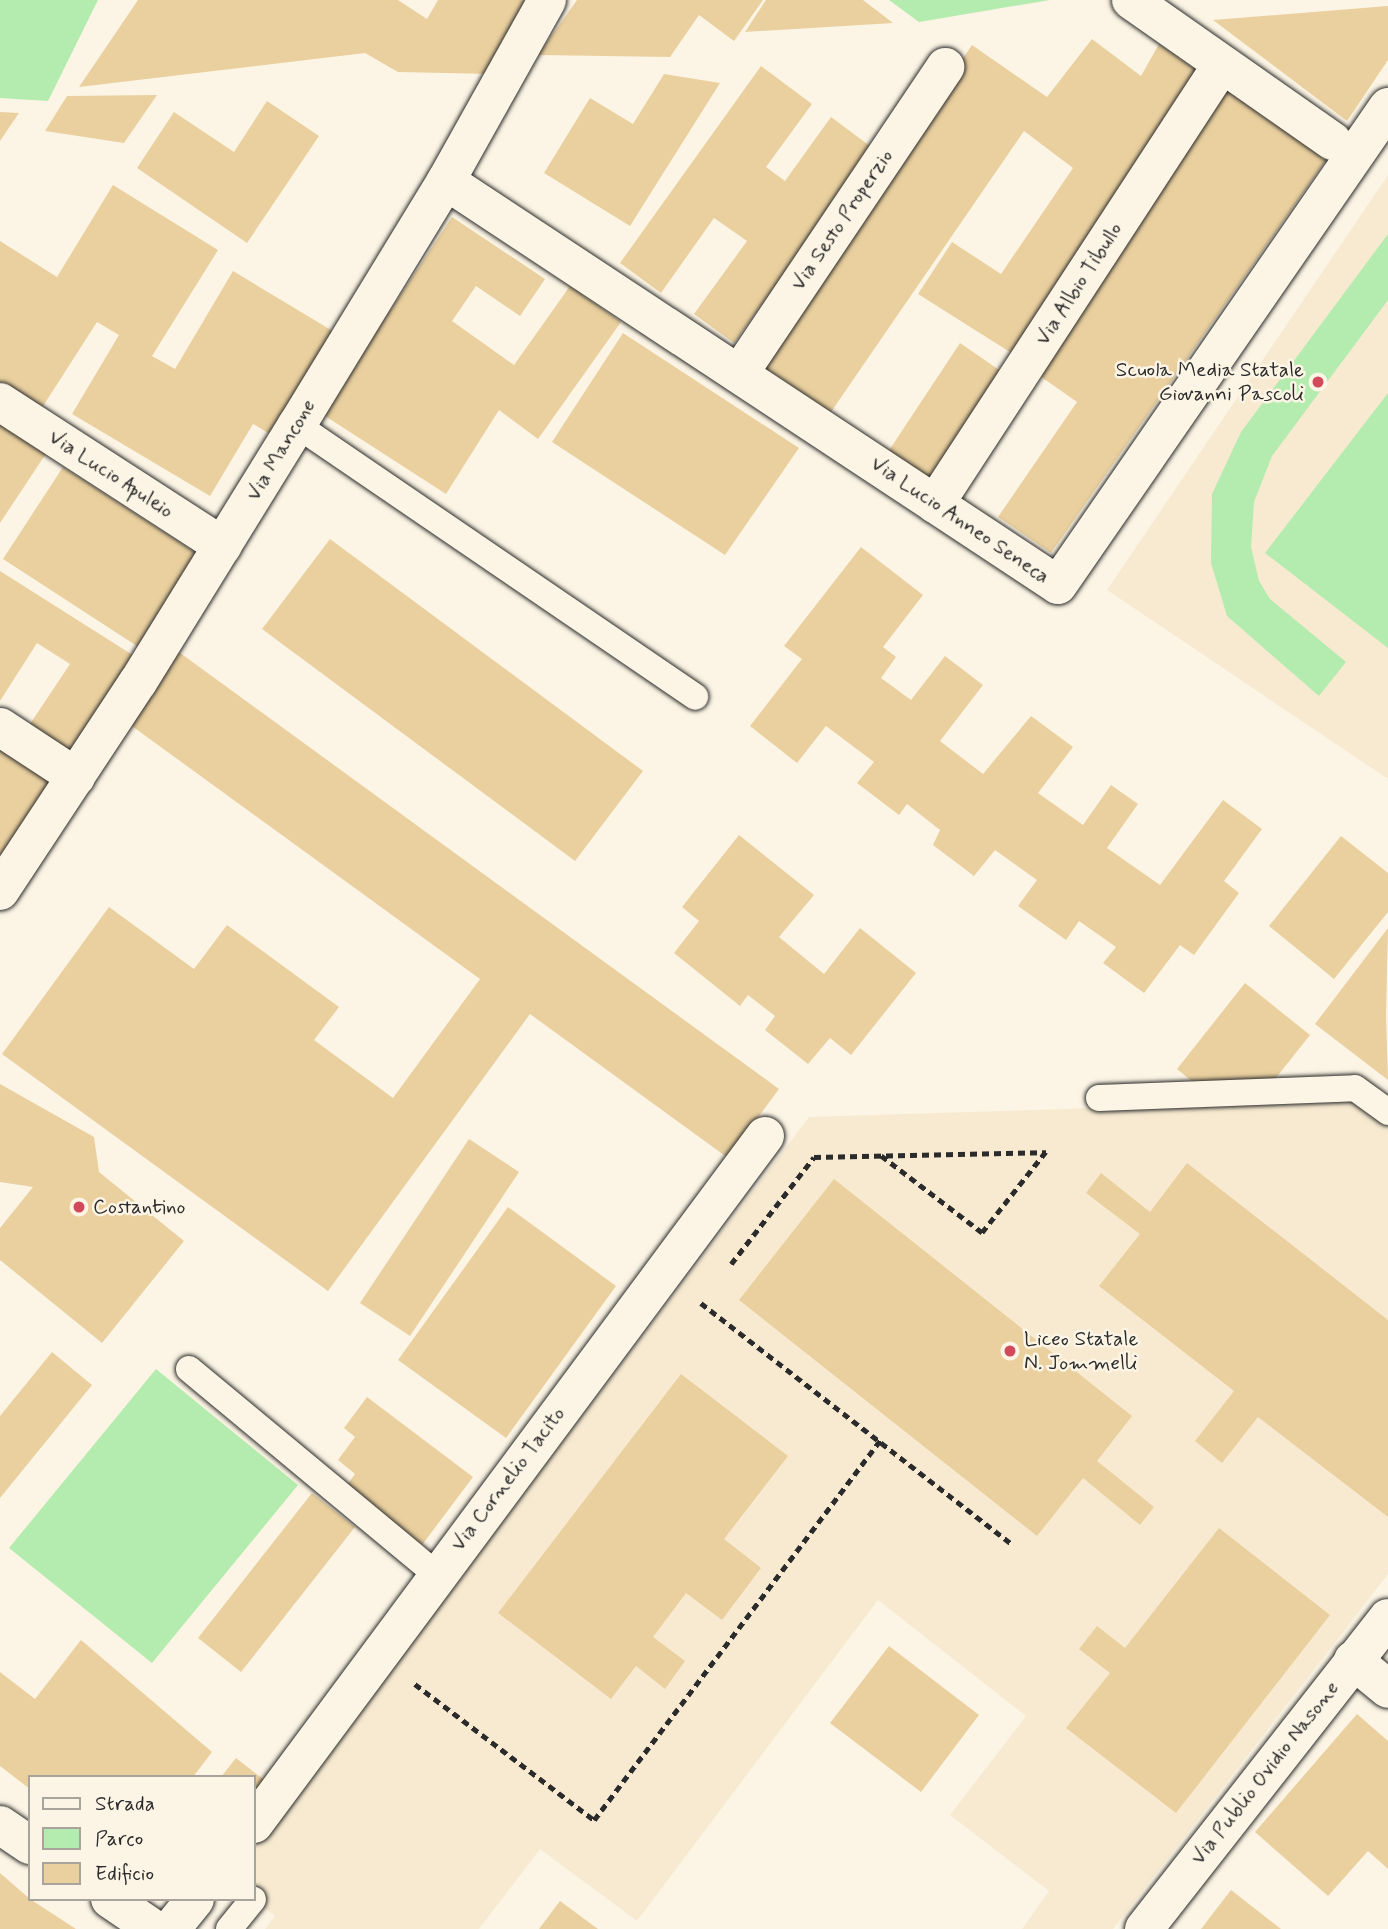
<!DOCTYPE html>
<html>
<head>
<meta charset="utf-8">
<style>
  body { margin:0 }
  #map { position:relative; width:1388px; height:1929px; overflow:hidden; background:#fcf5e5; font-family:Mynerve,sans-serif }
  div>[style] { position:absolute }
  [style*='--x'] { left:calc(var(--x)*1px); top:calc(var(--y)*1px); width:calc(var(--w)*1px); rotate:calc(var(--a)*1deg) }
  .built>* { inset:0; background:#f7ead0 }
  .green>* { inset:0; background:#b4ebae }
  .building>* { inset:0; background:#ead09f }
  .path>* { height:4.5px; margin-top:-2.25px; transform-origin:0; background:repeating-linear-gradient(90deg,#2b2b2b 0 7px,transparent 0 12px) }
  .roads { filter:drop-shadow(0 0 2px #2b2b2b) drop-shadow(0 0 2px #2b2b2b) }
  .service>* { height:26px; margin:-13px; padding:0 13px; transform-origin:13px; border-radius:13px; background:#fcf5e5 }
  .minor>* { height:38px; margin:-19px; padding:0 19px; transform-origin:19px; border-radius:19px; background:#fcf5e5 }
  .dots>* { width:19px; height:19px; translate:-50% -50%; box-sizing:border-box; border:4px solid #fcf5e5; border-radius:50% }
  span { translate:-50% -50%; white-space:nowrap; text-align:center; line-height:1.15; -webkit-text-stroke:5px #fcf5e5; paint-order:stroke }
  .street-label { font-size:21px; color:#2b2b2b }
  .poi-label { font-size:21px; color:#2b2b2b }
  .right { translate:-100% -50%; text-align:right }
  .left { translate:0 -50%; text-align:left }
  .legend { position:absolute; left:28px; top:1775px; width:228px; height:126px; box-sizing:border-box; background:#fcf5e5; border:2px solid #a8a49b; margin:0; padding:9px 12px; list-style:none; font-size:21px; color:#2b2b2b }
  .legend li { display:flex; align-items:center; gap:14px; height:35px }
  .legend b { width:35px; border:2px solid #a8a49b }
</style>
</head>
<body>
<div id="map">
  <div class="built">
    <div style="clip-path:polygon(1388px 175px,1388px 779px,1107px 590px)"></div>
    <div style="clip-path:polygon(1352px 1100px,1388px 1127px,1388px 1574px,1113px 1929px,1022px 1929px,1049px 1891px,950px 1815px,1026px 1716px,878px 1600px,637px 1921px,540px 1849px,479px 1929px,265px 1929px,275px 1916px,253px 1899px,254px 1848px,809px 1117px)"></div>
  </div>
  <div class="green">
    <div style="clip-path:polygon(0 0,98px 0,48px 101px,0 98px)"></div>
    <div style="clip-path:polygon(889px 0,1050px 0,919px 22px)"></div>
    <div style="clip-path:polygon(1388px 234px,1388px 300px,1272px 456px,1254px 502px,1251px 547px,1259px 581px,1270px 599px,1346px 662px,1319px 696px,1227px 616px,1211px 563px,1212px 494px,1241px 432px)"></div>
    <div style="clip-path:polygon(1388px 393px,1388px 648px,1265px 553px)"></div>
    <div style="clip-path:polygon(156px 1369px,298px 1485px,152px 1663px,9px 1548px)"></div>
  </div>
  <div class="building">
    <div style="clip-path:polygon(138px 0,398px 0,427px 19px,438px 0,536px 0,492px 74px,398px 72px,365px 53px,79px 87px)"></div>
    <div style="clip-path:polygon(577px 0,763px 0,734px 41px,699px 15px,670px 57px,538px 55px)"></div>
    <div style="clip-path:polygon(766px 0,863px 0,893px 23px,745px 32px)"></div>
    <div style="clip-path:polygon(1388px 6px,1388px 60px,1347px 121px,1213px 20px)"></div>
    <div style="clip-path:polygon(1092px 39px,1141px 76px,1159px 44px,1198px 71px,1013px 354px,918px 294px,952px 242px,1001px 274px,1073px 168px,1024px 131px,831px 412px,764px 367px,915px 146px,907px 141px,972px 45px,1047px 97px)"></div>
    <div style="clip-path:polygon(761px 66px,812px 104px,766px 167px,785px 181px,831px 117px,874px 149px,734px 343px,694px 314px,747px 241px,714px 218px,661px 293px,620px 263px)"></div>
    <div style="clip-path:polygon(664px 74px,720px 83px,630px 226px,544px 173px,590px 98px,633px 124px)"></div>
    <div style="clip-path:polygon(1227px 88px,1326px 160px,1051px 553px,998px 517px,1077px 402px,1030px 369px)"></div>
    <div style="clip-path:polygon(157px 95px,124px 143px,45px 131px,67px 96px)"></div>
    <div style="clip-path:polygon(267px 101px,319px 136px,247px 243px,137px 168px,174px 112px,234px 152px)"></div>
    <div style="clip-path:polygon(0 112px,19px 113px,0 141px)"></div>
    <div style="clip-path:polygon(113px 185px,218px 250px,152px 356px,175px 369px,233px 271px,336px 333px,275px 437px,253px 424px,210px 496px,72px 414px,119px 335px,97px 322px,38px 414px,0 390px,0 241px,57px 277px)"></div>
    <div style="clip-path:polygon(452px 217px,545px 279px,520px 316px,476px 286px,452px 321px,514px 365px,570px 286px,621px 322px,538px 439px,499px 410px,446px 494px,322px 414px)"></div>
    <div style="clip-path:polygon(623px 333px,799px 448px,725px 555px,552px 442px)"></div>
    <div style="clip-path:polygon(960px 343px,1005px 374px,931px 485px,886px 455px)"></div>
    <div style="clip-path:polygon(0 421px,47px 452px,0 523px)"></div>
    <div style="clip-path:polygon(63px 467px,201px 556px,140px 648px,3px 559px)"></div>
    <div style="clip-path:polygon(330px 539px,643px 771px,575px 861px,262px 629px)"></div>
    <div style="clip-path:polygon(861px 547px,923px 595px,883px 647px,896px 657px,881px 678px,911px 700px,945px 656px,983px 685px,940px 741px,983px 774px,1031px 716px,1073px 747px,1038px 793px,1083px 825px,1111px 785px,1138px 804px,1107px 848px,1160px 885px,1223px 800px,1262px 829px,1224px 881px,1239px 893px,1194px 955px,1180px 945px,1144px 993px,1103px 963px,1116px 947px,1079px 921px,1066px 940px,1018px 906px,1037px 880px,995px 850px,974px 876px,933px 845px,940px 830px,907px 804px,899px 815px,857px 783px,874px 762px,826px 726px,797px 763px,750px 726px,802px 659px,784px 646px)"></div>
    <div style="clip-path:polygon(0 571px,139px 659px,74px 758px,28px 727px,70px 664px,37px 643px,0 701px)"></div>
    <div style="clip-path:polygon(176px 650px,779px 1089px,728px 1158px,530px 1014px,328px 1291px,2px 1054px,109px 907px,194px 969px,227px 925px,339px 1007px,314px 1040px,393px 1098px,480px 979px,125px 721px)"></div>
    <div style="clip-path:polygon(0 744px,54px 780px,0 861px)"></div>
    <div style="clip-path:polygon(739px 835px,814px 895px,779px 937px,824px 974px,860px 928px,916px 973px,851px 1055px,830px 1038px,808px 1064px,765px 1030px,775px 1016px,748px 995px,740px 1006px,674px 953px,699px 921px,682px 907px)"></div>
    <div style="clip-path:polygon(1341px 836px,1388px 873px,1388px 912px,1334px 979px,1269px 926px)"></div>
    <div style="clip-path:polygon(1388px 928px,1386px 1015px,1388px 1080px,1315px 1024px)"></div>
    <div style="clip-path:polygon(1245px 983px,1310px 1035px,1271px 1084px,1199px 1087px,1177px 1069px)"></div>
    <div style="clip-path:polygon(0 1084px,94px 1137px,99px 1172px,184px 1241px,102px 1343px,0 1260px,0 1228px,33px 1187px,0 1182px)"></div>
    <div style="clip-path:polygon(469px 1139px,519px 1172px,410px 1336px,360px 1303px)"></div>
    <div style="clip-path:polygon(1187px 1163px,1388px 1320px,1388px 1517px,1258px 1417px,1222px 1463px,1195px 1441px,1234px 1391px,1099px 1286px,1140px 1234px,1086px 1193px,1101px 1173px,1150px 1212px)"></div>
    <div style="clip-path:polygon(834px 1179px,1132px 1416px,1097px 1461px,1154px 1507px,1140px 1525px,1083px 1478px,1037px 1536px,739px 1300px)"></div>
    <div style="clip-path:polygon(508px 1207px,616px 1286px,506px 1438px,398px 1360px)"></div>
    <div style="clip-path:polygon(52px 1352px,92px 1385px,0 1498px,0 1416px)"></div>
    <div style="clip-path:polygon(681px 1374px,788px 1456px,724px 1539px,761px 1568px,722px 1620px,686px 1593px,653px 1637px,685px 1661px,665px 1689px,636px 1666px,611px 1699px,498px 1613px)"></div>
    <div style="clip-path:polygon(367px 1397px,473px 1477px,422px 1545px,345px 1488px,355px 1474px,338px 1460px,355px 1437px,344px 1428px)"></div>
    <div style="clip-path:polygon(312px 1493px,355px 1527px,241px 1672px,198px 1638px)"></div>
    <div style="clip-path:polygon(1219px 1528px,1330px 1615px,1176px 1813px,1066px 1728px,1110px 1673px,1079px 1649px,1097px 1626px,1125px 1648px)"></div>
    <div style="clip-path:polygon(81px 1640px,212px 1752px,193px 1777px,30px 1777px,30px 1789px,0 1766px,0 1672px,35px 1699px)"></div>
    <div style="clip-path:polygon(889px 1646px,979px 1715px,921px 1792px,830px 1723px)"></div>
    <div style="clip-path:polygon(1357px 1714px,1388px 1741px,1388px 1869px,1368px 1851px,1328px 1896px,1255px 1832px)"></div>
    <div style="clip-path:polygon(236px 1758px,268px 1783px,254px 1802px,254px 1777px,221px 1777px)"></div>
    <div style="clip-path:polygon(0 1873px,30px 1899px,76px 1929px,0 1929px)"></div>
    <div style="clip-path:polygon(1231px 1890px,1281px 1929px,1201px 1929px)"></div>
    <div style="clip-path:polygon(560px 1901px,598px 1929px,539px 1929px)"></div>
  </div>
  <div class="path">
    <div style="--x:731;--y:1264;--w:135;--a:-52.2"></div>
    <div style="--x:814;--y:1157;--w:232;--a:-1.2"></div>
    <div style="--x:1046;--y:1152;--w:103;--a:128.3"></div>
    <div style="--x:982;--y:1233;--w:127;--a:-142.7"></div>
    <div style="--x:701;--y:1303;--w:393;--a:37.8"></div>
    <div style="--x:415;--y:1684;--w:225;--a:37.2"></div>
    <div style="--x:594;--y:1820;--w:476;--a:-53"></div>
  </div>
  <div class="roads">
    <div class="service">
      <div style="--x:297;--y:425;--w:482;--a:34.3"></div>
      <div style="--x:1099;--y:1098;--w:256;--a:-2.2"></div>
      <div style="--x:1355;--y:1088;--w:41;--a:36"></div>
      <div style="--x:189;--y:1369;--w:322;--a:39.7"></div>
      <div style="--x:229;--y:1929;--w:38;--a:-51"></div>
    </div>
    <div class="minor">
      <div style="--x:1131;--y:0;--w:246;--a:35"></div>
      <div style="--x:446;--y:181;--w:733;--a:33.43"></div>
      <div style="--x:1058;--y:585;--w:581;--a:-55.38"></div>
      <div style="--x:739;--y:374;--w:370;--a:-56.1"></div>
      <div style="--x:0;--y:402;--w:265;--a:32.9"></div>
      <div style="--x:935;--y:504;--w:525;--a:-56.88"></div>
      <div style="--x:0;--y:727;--w:91;--a:33.3"></div>
      <div style="--x:0;--y:891;--w:250;--a:-56.6"></div>
      <div style="--x:138;--y:682;--w:302;--a:-58.3"></div>
      <div style="--x:297;--y:425;--w:286;--a:-58.6"></div>
      <div style="--x:446;--y:181;--w:207;--a:-60.8"></div>
      <div style="--x:1353;--y:1660;--w:45;--a:39.6"></div>
      <div style="--x:254;--y:1824;--w:857;--a:-53.4"></div>
      <div style="--x:0;--y:1825;--w:36;--a:34"></div>
      <div style="--x:110;--y:1899;--w:53;--a:34.3"></div>
      <div style="--x:171;--y:1929;--w:38;--a:-51"></div>
      <div style="--x:1144;--y:1929;--w:395;--a:-51.9"></div>
    </div>
  </div>
  <div class="dots">
    <div style="left:1318px;top:382px;background:#d1495b"></div>
    <div style="left:79px;top:1207px;background:#d1495b"></div>
    <div style="left:1010px;top:1351px;background:#d1495b"></div>
  </div>
  <div class="street-label">
    <span style="left:842px;top:220px;rotate:-56deg">Via Sesto Properzio</span>
    <span style="left:1079px;top:284px;rotate:-57deg">Via Albio Tibullo</span>
    <span style="left:281px;top:450px;rotate:-59deg">Via Mancone</span>
    <span style="left:111px;top:474px;rotate:33deg">Via Lucio Apuleio</span>
    <span style="left:960px;top:520px;rotate:34deg">Via Lucio Anneo Seneca</span>
    <span style="left:508px;top:1479px;rotate:-53deg">Via Cornelio Tacito</span>
    <span style="left:1265px;top:1773px;rotate:-52deg">Via Publio Ovidio Nasone</span>
  </div>
  <div class="poi-label">
    <span class="right" style="left:1304px;top:382px">Scuola Media Statale<br>Giovanni Pascoli</span>
    <span class="left" style="left:93px;top:1207px">Costantino</span>
    <span class="left" style="left:1024px;top:1351px">Liceo Statale<br>N. Jommelli</span>
  </div>
  <ul class="legend">
  <li><b style="height:9px;background:#fcf5e5"></b>Strada</li>
  <li><b style="height:19px;background:#b4ebae"></b>Parco</li>
  <li><b style="height:19px;background:#ead09f"></b>Edificio</li>
  </ul>
</div>
</body>
</html>
